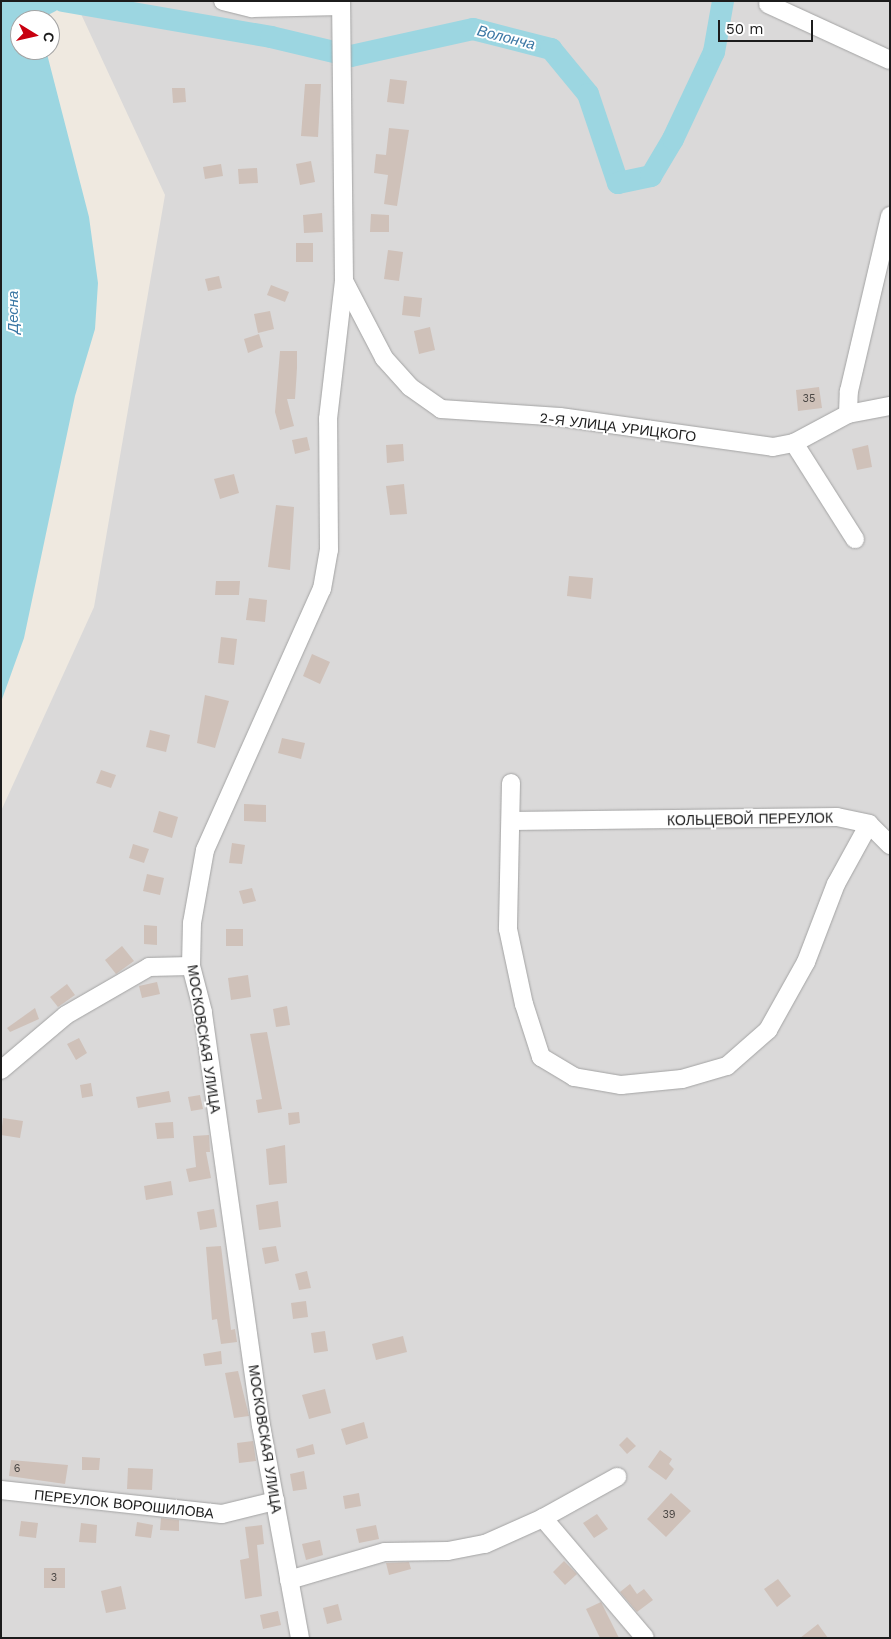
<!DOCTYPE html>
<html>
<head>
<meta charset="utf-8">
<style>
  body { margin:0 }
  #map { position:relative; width:891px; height:1639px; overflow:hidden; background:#efe9e0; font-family:"Work Sans",sans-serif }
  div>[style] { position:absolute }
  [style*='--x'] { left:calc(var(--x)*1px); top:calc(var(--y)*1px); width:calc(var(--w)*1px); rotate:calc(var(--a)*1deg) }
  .residential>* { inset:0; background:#dad9d9 }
  .water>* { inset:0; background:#9cd6e1 }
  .river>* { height:22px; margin:-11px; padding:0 11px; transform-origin:11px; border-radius:11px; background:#9cd6e1 }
  .building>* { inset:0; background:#cfc1b9 }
  .roads { filter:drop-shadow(0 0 1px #a3a3a3) drop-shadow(0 0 1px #a3a3a3) }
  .minor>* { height:18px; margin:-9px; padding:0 9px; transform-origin:9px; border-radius:9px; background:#fff }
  span { translate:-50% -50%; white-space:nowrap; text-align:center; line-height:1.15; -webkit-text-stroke:4px #fff; paint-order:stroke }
  .number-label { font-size:11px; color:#494543 }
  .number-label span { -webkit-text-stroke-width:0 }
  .street-label { font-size:14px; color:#1c1c1c }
  .water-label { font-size:15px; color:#3b77a4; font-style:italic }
  .frame { position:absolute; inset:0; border:2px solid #1c1c1c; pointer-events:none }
  .north { position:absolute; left:10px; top:10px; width:50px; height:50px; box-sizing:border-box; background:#fff; border:1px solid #a4a4a4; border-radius:50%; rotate:99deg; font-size:14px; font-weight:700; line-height:20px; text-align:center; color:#1c1c1c }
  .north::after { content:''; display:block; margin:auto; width:18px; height:22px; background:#c8000f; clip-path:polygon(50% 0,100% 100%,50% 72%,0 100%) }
  .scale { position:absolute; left:718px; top:20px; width:95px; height:22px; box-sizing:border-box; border:2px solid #1c1c1c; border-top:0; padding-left:6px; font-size:15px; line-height:18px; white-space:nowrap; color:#1c1c1c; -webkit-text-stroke:4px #fff; paint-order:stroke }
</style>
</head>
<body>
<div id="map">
  <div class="residential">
    <div style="clip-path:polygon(75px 1px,890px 1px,890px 1638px,1px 1638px,1px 811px,94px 607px,165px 195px)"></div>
  </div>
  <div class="water">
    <div style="clip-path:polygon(1px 1px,32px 1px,34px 7px,38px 20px,20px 20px,20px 50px,46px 50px,89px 217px,98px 283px,95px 329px,75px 396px,24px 638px,1px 702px)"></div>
  </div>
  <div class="river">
    <div style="--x:63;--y:1;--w:211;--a:9.8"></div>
    <div style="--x:271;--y:37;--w:82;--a:13.4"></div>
    <div style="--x:351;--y:56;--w:125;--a:-12.5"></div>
    <div style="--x:473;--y:29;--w:81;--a:14.4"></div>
    <div style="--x:551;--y:49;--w:58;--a:50.6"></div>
    <div style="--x:588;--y:94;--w:94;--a:71.4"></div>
    <div style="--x:618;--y:183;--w:34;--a:-12"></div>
    <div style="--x:651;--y:176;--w:43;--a:-59.3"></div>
    <div style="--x:673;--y:139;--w:96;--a:-64.8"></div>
    <div style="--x:714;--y:52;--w:52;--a:-80"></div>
    <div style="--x:1;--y:27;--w:56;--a:-27.5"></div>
  </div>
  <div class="building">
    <div style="clip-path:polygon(390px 79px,407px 81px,404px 104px,387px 102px)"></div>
    <div style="clip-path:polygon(305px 84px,321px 84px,318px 137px,301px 136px)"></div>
    <div style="clip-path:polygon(172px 88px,185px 88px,186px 102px,173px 103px)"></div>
    <div style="clip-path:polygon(389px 128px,409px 130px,397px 206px,384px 204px,388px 175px,374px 173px,376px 154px,386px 155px)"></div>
    <div style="clip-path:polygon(311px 161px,315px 182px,300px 185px,296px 164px)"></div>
    <div style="clip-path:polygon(221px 164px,223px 176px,205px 179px,203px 167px)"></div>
    <div style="clip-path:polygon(257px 168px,258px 183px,239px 184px,238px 169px)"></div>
    <div style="clip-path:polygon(322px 213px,323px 232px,304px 233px,303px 215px)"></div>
    <div style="clip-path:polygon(371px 214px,389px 215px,389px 232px,370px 232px)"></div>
    <div style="clip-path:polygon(296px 243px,313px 243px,313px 262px,296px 262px)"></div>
    <div style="clip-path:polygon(388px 250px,403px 252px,399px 281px,384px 279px)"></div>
    <div style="clip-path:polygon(219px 276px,222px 288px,208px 291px,205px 279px)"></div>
    <div style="clip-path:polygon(271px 285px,289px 292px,285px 302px,267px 295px)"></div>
    <div style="clip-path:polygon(404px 296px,422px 298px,420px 317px,402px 315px)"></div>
    <div style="clip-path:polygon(270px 311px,274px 329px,258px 333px,254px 314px)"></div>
    <div style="clip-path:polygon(430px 327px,435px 350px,419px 354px,414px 331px)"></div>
    <div style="clip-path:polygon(259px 334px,263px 347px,248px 353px,244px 339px)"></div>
    <div style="clip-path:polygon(280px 351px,297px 351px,297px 368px,295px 399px,287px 399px,294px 426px,280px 430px,275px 412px)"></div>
    <div style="clip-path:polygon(819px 387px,822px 408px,798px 411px,796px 390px)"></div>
    <div style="clip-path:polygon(307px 437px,310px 450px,295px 454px,292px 440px)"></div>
    <div style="clip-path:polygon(403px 444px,404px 461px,387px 463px,386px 445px)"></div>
    <div style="clip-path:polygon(868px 445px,872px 467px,857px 470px,852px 449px)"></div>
    <div style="clip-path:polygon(234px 474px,239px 493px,220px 499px,214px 479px)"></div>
    <div style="clip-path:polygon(404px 484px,407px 514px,390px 515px,386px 486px)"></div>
    <div style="clip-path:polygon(276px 505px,294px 507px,290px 570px,268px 567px)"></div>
    <div style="clip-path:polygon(569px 576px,593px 578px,591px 599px,567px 596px)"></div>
    <div style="clip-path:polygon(216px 581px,240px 581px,239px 595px,215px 595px)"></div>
    <div style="clip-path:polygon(249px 598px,267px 600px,265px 622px,246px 620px)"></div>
    <div style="clip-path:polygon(221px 637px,237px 639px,234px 665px,218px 663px)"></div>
    <div style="clip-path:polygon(312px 654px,330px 662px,320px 684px,303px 676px)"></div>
    <div style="clip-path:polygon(205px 695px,229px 701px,215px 748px,197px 743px)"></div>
    <div style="clip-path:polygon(150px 730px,170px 735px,166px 752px,146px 747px)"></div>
    <div style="clip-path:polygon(282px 738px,305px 743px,301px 759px,278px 753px)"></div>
    <div style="clip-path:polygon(101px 770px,116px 775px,111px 788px,96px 783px)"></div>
    <div style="clip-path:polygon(244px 804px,266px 805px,266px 822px,244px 821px)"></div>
    <div style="clip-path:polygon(159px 811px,178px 817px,172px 838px,153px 832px)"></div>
    <div style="clip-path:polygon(232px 843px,245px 845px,242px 864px,229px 863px)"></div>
    <div style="clip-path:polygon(133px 844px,149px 849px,144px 863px,129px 858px)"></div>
    <div style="clip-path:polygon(147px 874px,164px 878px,160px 895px,143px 891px)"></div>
    <div style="clip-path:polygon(252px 888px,256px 901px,243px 904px,239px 891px)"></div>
    <div style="clip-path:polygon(144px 925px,157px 926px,157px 945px,144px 944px)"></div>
    <div style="clip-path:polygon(226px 929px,243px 929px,243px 946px,226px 946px)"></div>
    <div style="clip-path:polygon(122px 946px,134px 961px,116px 974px,105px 960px)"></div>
    <div style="clip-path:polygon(248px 975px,251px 997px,231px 1000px,228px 978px)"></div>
    <div style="clip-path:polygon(157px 982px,160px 994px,142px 998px,139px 986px)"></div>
    <div style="clip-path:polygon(67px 984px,75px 995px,58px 1007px,50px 997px)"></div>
    <div style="clip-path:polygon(287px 1006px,290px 1025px,276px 1027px,273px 1009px)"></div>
    <div style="clip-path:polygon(35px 1008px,39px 1019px,10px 1032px,7px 1028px)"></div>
    <div style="clip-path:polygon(267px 1032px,282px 1109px,258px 1113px,256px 1100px,262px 1099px,250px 1034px)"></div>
    <div style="clip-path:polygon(79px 1038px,87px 1053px,76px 1060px,67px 1044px)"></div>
    <div style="clip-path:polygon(91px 1083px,93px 1096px,82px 1098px,80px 1085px)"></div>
    <div style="clip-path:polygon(169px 1091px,171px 1102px,138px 1108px,136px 1097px)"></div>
    <div style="clip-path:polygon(200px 1095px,203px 1109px,191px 1111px,188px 1097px)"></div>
    <div style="clip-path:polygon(299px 1112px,300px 1123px,289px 1125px,288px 1113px)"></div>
    <div style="clip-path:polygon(3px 1118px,23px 1121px,20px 1138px,1px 1135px)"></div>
    <div style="clip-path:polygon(173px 1122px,174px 1138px,157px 1139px,155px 1123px)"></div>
    <div style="clip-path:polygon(209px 1135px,210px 1152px,206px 1152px,211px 1178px,189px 1182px,186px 1169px,196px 1167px,193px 1136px)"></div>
    <div style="clip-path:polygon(285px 1145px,287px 1183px,269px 1185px,266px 1149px)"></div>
    <div style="clip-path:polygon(171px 1181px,173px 1195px,146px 1200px,144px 1186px)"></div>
    <div style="clip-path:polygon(278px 1201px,281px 1227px,259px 1230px,256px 1205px)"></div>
    <div style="clip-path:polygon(214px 1209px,217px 1227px,200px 1230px,197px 1212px)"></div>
    <div style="clip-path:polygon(221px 1246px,231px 1330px,235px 1329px,237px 1342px,221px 1344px,217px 1319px,212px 1320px,206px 1247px)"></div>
    <div style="clip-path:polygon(276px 1246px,279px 1261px,265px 1264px,262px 1248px)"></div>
    <div style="clip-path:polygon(307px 1271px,311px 1288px,299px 1290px,295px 1274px)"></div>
    <div style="clip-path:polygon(306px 1301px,308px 1317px,293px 1319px,291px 1303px)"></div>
    <div style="clip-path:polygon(325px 1331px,328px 1351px,314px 1353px,311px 1333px)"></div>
    <div style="clip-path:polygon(403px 1336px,407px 1352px,376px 1360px,372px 1344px)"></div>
    <div style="clip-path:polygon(221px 1351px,222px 1364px,205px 1366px,203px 1354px)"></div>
    <div style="clip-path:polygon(238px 1371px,249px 1416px,234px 1418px,225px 1373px)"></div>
    <div style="clip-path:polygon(325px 1389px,331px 1413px,309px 1419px,302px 1395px)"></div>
    <div style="clip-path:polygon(364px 1422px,368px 1438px,346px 1445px,341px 1429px)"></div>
    <div style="clip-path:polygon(627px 1437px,636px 1446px,627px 1454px,619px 1445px)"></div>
    <div style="clip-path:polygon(253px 1441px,256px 1461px,239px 1463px,237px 1443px)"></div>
    <div style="clip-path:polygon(313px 1444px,315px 1454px,298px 1458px,296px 1449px)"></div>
    <div style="clip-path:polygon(660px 1450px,672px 1459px,669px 1464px,674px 1469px,666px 1480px,648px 1467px)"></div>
    <div style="clip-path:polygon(82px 1457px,100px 1458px,99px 1470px,82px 1470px)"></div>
    <div style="clip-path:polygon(11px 1460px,68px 1465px,65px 1484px,9px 1476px)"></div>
    <div style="clip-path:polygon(128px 1468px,153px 1469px,152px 1490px,127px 1489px)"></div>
    <div style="clip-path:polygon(304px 1471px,307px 1489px,293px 1491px,290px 1474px)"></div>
    <div style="clip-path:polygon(359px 1493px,361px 1506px,345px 1509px,343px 1496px)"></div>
    <div style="clip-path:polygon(671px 1493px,691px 1511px,666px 1537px,647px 1519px)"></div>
    <div style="clip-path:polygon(597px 1514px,608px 1529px,594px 1538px,583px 1523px)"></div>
    <div style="clip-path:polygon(161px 1518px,179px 1520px,179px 1531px,160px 1530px)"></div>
    <div style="clip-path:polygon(21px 1521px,38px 1523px,36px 1538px,19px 1536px)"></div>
    <div style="clip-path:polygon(137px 1522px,153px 1525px,151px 1538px,135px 1536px)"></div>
    <div style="clip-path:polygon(81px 1523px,97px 1525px,96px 1543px,79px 1542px)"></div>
    <div style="clip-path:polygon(262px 1525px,264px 1544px,257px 1545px,262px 1596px,245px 1599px,240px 1560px,249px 1558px,245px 1527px)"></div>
    <div style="clip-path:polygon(376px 1525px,379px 1539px,359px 1543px,356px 1529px)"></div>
    <div style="clip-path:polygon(320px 1540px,323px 1555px,306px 1560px,302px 1544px)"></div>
    <div style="clip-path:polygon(564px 1561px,577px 1574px,565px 1585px,553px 1572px)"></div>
    <div style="clip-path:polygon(409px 1562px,411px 1569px,389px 1575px,386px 1563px)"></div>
    <div style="clip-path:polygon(44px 1568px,65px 1568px,65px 1588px,44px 1588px)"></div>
    <div style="clip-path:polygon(778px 1579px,791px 1596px,777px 1607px,764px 1589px)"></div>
    <div style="clip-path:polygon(630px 1584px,637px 1594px,644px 1589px,653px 1600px,637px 1612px,620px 1592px)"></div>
    <div style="clip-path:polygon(121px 1586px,126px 1609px,106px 1613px,101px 1591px)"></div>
    <div style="clip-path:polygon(601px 1602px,619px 1638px,600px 1638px,586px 1609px)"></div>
    <div style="clip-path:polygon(338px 1604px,342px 1620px,327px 1624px,323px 1608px)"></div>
    <div style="clip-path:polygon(278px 1611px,281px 1625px,263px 1629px,260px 1615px)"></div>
    <div style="clip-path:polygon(818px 1624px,828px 1638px,800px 1638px)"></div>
  </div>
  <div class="roads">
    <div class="minor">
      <div style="--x:223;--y:1;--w:30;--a:14"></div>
      <div style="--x:252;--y:8;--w:89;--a:-1.3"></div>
      <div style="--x:768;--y:4;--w:134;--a:24.7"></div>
      <div style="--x:344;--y:281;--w:87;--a:62.5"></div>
      <div style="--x:384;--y:358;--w:39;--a:48"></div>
      <div style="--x:410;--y:387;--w:38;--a:35"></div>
      <div style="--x:441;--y:409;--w:119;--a:3.8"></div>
      <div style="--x:560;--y:417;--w:215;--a:8"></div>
      <div style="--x:773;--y:447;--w:21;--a:-11"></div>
      <div style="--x:794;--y:443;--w:61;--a:-28.2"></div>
      <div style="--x:848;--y:414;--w:43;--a:-10.8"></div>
      <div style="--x:848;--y:414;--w:23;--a:-88"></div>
      <div style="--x:849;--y:391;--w:180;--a:-76.8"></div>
      <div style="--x:794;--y:443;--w:114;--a:57.6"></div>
      <div style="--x:511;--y:783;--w:146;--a:91.2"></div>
      <div style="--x:508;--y:929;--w:77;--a:78"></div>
      <div style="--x:524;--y:1004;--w:56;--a:72.2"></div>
      <div style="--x:541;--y:1057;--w:39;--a:31"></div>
      <div style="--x:574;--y:1077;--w:48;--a:9.7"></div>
      <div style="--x:621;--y:1085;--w:61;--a:-5.6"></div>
      <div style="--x:682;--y:1079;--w:47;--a:-16.1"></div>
      <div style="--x:727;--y:1066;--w:55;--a:-41.3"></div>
      <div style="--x:768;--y:1030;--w:78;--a:-60.8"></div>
      <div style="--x:806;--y:962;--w:84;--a:-69"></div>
      <div style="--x:836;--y:884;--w:68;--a:-61.2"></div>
      <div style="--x:511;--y:821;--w:326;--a:-0.7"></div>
      <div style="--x:837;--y:817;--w:33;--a:12"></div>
      <div style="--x:869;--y:824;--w:30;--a:45"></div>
      <div style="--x:1;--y:1070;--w:85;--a:-40.2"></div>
      <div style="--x:66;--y:1015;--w:96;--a:-30"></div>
      <div style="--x:149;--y:967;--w:42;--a:-1.4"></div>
      <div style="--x:1;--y:1490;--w:222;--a:6.2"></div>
      <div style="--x:222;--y:1514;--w:55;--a:-13.8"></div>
      <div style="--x:543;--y:1518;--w:85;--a:-29"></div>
      <div style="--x:289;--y:1580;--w:100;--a:-16.3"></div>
      <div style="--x:385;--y:1552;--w:63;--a:-0.9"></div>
      <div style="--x:448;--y:1551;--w:38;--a:-11"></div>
      <div style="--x:485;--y:1544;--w:64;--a:-24.1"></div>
      <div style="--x:543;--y:1518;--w:157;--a:49.6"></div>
      <div style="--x:300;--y:1638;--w:216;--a:-100.4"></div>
      <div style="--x:261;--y:1426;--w:418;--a:-98"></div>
      <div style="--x:203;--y:1012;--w:48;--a:-104.6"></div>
      <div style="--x:191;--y:966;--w:43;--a:-88.7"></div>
      <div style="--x:192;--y:923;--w:74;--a:-79.9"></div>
      <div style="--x:205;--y:850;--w:286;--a:-65.9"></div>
      <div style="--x:322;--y:589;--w:40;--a:-80"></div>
      <div style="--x:329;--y:550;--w:131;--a:-90.4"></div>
      <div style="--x:328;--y:419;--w:139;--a:-83.4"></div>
      <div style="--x:344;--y:281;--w:280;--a:-90.6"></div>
    </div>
  </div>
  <div class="number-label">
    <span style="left:809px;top:399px">35</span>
    <span style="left:17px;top:1469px">6</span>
    <span style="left:669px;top:1515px">39</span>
    <span style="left:54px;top:1578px">3</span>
  </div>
  <div class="street-label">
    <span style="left:618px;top:427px;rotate:7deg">2-Я УЛИЦА УРИЦКОГО</span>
    <span style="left:750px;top:819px;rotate:-1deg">КОЛЬЦЕВОЙ ПЕРЕУЛОК</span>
    <span style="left:204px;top:1039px;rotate:81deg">МОСКОВСКАЯ УЛИЦА</span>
    <span style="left:265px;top:1439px;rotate:81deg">МОСКОВСКАЯ УЛИЦА</span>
    <span style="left:124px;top:1504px;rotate:6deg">ПЕРЕУЛОК ВОРОШИЛОВА</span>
  </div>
  <div class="water-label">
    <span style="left:506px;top:38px;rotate:14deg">Волонча</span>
    <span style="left:14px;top:312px;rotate:-90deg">Десна</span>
  </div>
  <div class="frame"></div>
  <div class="north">С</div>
  <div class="scale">50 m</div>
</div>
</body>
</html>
